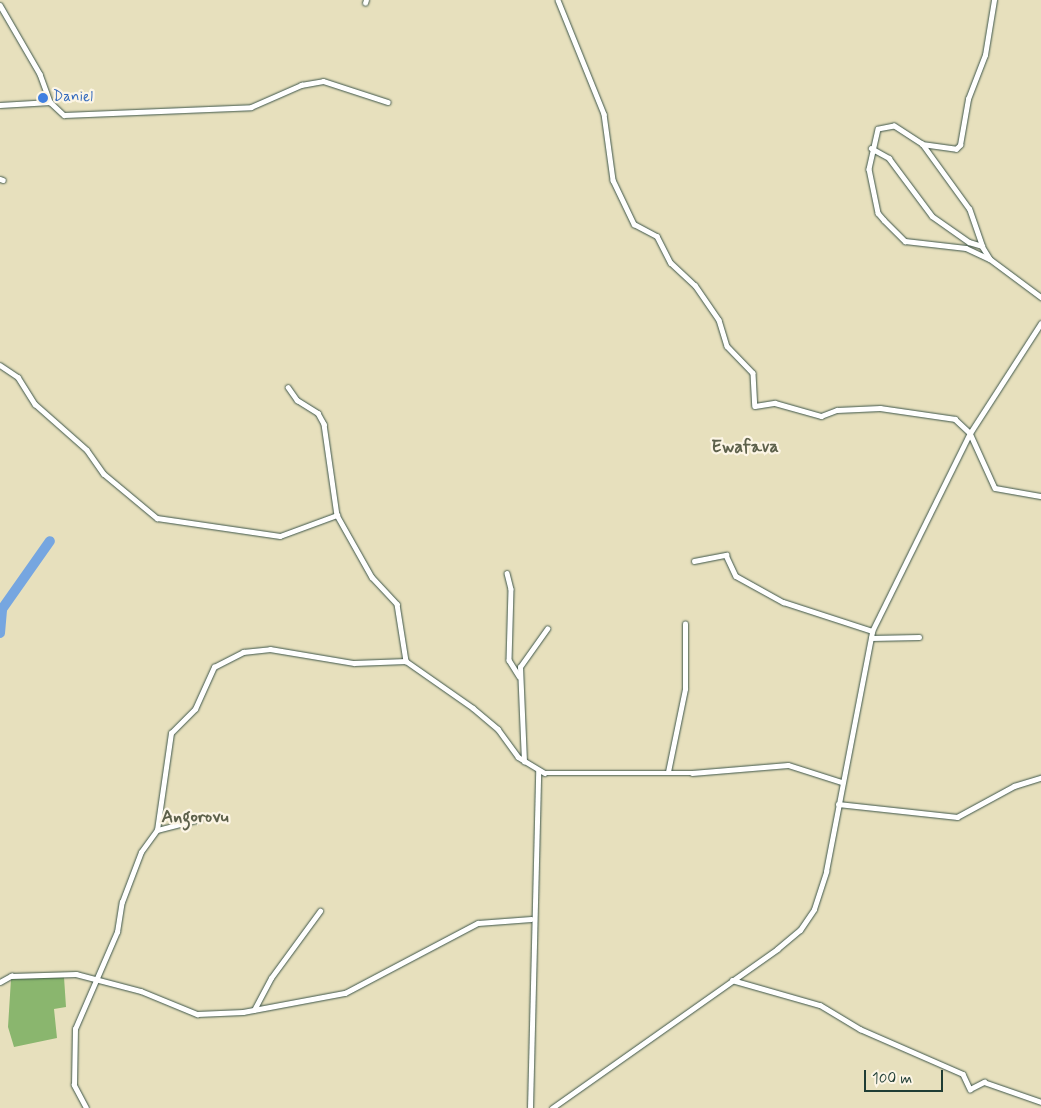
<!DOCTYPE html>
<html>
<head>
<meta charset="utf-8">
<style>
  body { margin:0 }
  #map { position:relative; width:1041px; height:1108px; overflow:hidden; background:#e7e0bd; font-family:Mynerve,sans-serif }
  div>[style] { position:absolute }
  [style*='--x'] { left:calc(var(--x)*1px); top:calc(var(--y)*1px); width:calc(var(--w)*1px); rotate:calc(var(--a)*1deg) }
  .forest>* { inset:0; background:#8ab66e }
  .river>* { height:10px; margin:-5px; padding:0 5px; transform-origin:5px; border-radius:5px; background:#76a6e0 }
  .roads { filter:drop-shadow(0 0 1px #3d5549) drop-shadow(0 0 1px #3d5549) }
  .minor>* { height:4.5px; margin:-2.25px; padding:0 2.25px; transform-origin:2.25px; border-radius:2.25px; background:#fff }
  .tertiary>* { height:5px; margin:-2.5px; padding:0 2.5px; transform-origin:2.5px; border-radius:2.5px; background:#fff }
  .dots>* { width:14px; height:14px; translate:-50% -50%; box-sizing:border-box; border:2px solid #fcf5e5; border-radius:50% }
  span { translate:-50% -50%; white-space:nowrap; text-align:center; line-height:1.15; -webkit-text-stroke:4.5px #fcf5e5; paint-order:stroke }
  .shop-label { font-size:15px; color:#366cbe }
  .left { translate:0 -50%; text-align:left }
  .quarter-label { font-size:18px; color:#5d614b; font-weight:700 }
  .scale { position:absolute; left:864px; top:1070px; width:79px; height:22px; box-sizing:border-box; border:2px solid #1f3d34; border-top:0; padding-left:6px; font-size:15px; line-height:18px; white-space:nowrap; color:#1f3d34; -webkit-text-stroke:4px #fcf5e5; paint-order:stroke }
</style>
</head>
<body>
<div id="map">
  <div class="forest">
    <div style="clip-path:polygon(64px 977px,66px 1007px,54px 1009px,57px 1038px,14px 1047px,8px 1027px,11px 979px)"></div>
  </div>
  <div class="river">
    <div style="--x:0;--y:633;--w:24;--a:-85"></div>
    <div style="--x:2;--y:609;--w:83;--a:-54.8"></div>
  </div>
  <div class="roads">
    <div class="minor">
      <div style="--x:558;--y:0;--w:123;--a:68"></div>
      <div style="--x:604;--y:114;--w:67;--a:82.2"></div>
      <div style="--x:613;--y:180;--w:49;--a:64.5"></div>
      <div style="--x:634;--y:224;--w:26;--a:28"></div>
      <div style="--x:657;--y:236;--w:30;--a:63"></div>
      <div style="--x:671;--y:263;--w:33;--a:43"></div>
      <div style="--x:695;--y:285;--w:42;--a:55.6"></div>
      <div style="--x:719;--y:320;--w:27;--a:73"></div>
      <div style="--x:727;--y:346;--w:37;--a:46"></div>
      <div style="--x:753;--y:373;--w:33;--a:87"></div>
      <div style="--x:755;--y:406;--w:20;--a:-9"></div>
      <div style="--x:775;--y:403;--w:48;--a:15.8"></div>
      <div style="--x:821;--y:416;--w:17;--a:-21"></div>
      <div style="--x:837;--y:410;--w:43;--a:-2.7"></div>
      <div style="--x:880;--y:408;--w:76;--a:8.3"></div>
      <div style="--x:955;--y:419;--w:21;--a:43"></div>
      <div style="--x:970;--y:433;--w:60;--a:65.6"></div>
      <div style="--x:995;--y:488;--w:47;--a:9.9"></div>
      <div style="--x:365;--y:3;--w:3;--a:-72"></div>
      <div style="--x:0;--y:5;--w:80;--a:59.9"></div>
      <div style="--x:40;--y:74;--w:30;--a:70"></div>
      <div style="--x:50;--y:102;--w:19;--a:43"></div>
      <div style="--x:64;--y:115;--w:187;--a:-2.4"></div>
      <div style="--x:251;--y:107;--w:55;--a:-23.7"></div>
      <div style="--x:301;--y:85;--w:22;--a:-10"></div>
      <div style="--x:323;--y:81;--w:68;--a:17.9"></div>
      <div style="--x:0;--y:105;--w:50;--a:-3.4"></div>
      <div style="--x:922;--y:144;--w:34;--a:8"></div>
      <div style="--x:956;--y:149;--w:6;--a:-45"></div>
      <div style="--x:960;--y:145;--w:47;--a:-80.1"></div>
      <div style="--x:968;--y:99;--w:47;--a:-68.9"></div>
      <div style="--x:985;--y:55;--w:56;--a:-80.7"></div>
      <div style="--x:871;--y:148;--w:21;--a:29"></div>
      <div style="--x:889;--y:158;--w:72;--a:53.4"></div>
      <div style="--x:932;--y:216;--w:45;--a:35.1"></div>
      <div style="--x:969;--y:242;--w:14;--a:17"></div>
      <div style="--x:982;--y:246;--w:15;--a:58"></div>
      <div style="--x:990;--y:259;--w:64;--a:36.7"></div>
      <div style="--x:0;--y:179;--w:3;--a:18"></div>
      <div style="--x:982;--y:246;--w:39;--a:-109"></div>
      <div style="--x:969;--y:209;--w:80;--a:-125.9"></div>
      <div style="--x:922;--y:144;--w:33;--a:-147"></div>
      <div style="--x:894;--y:126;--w:16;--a:169"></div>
      <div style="--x:878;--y:129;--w:41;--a:102.7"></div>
      <div style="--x:869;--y:169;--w:45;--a:78.4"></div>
      <div style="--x:878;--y:213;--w:9;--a:49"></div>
      <div style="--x:884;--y:220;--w:30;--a:45"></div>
      <div style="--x:905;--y:241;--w:61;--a:6.5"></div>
      <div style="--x:966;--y:248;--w:26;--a:25"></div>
      <div style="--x:0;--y:365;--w:22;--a:34"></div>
      <div style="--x:18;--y:377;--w:32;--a:58"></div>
      <div style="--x:35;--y:404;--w:69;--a:41.5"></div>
      <div style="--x:87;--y:450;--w:29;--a:55"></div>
      <div style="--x:104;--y:474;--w:69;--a:39.7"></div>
      <div style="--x:157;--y:518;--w:124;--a:8.3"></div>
      <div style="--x:280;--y:536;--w:61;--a:-20.2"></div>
      <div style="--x:337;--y:515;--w:71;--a:60.6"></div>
      <div style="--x:372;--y:577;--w:37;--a:47"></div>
      <div style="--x:397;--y:604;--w:58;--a:81"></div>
      <div style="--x:288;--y:387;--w:16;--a:55"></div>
      <div style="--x:297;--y:400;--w:25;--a:32"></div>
      <div style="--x:318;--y:413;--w:13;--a:61"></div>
      <div style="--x:324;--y:424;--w:92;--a:81.9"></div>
      <div style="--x:694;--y:561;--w:33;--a:-11"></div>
      <div style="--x:726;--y:555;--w:23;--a:65"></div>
      <div style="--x:736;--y:576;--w:54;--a:29"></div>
      <div style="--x:783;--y:602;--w:94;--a:18"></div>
      <div style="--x:507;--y:573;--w:16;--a:76"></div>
      <div style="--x:511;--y:589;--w:71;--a:91.6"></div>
      <div style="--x:509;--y:660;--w:19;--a:58"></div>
      <div style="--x:871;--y:638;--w:48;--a:-1.2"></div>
      <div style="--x:524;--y:762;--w:95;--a:-92.4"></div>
      <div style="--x:520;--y:667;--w:47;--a:-54.6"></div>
      <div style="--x:668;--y:772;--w:85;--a:-78.4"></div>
      <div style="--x:685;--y:689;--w:65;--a:-90"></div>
      <div style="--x:838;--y:804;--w:120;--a:6.2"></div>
      <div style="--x:957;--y:817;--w:65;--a:-28.5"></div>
      <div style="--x:1014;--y:786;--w:28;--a:-17"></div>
      <div style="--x:157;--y:830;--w:44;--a:-14.3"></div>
      <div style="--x:732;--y:980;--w:91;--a:15.9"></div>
      <div style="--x:820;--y:1005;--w:47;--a:31"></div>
      <div style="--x:860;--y:1029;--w:112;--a:23.6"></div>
      <div style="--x:963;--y:1074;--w:17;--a:65"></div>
      <div style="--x:970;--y:1089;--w:16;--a:-27"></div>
      <div style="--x:984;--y:1082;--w:60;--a:19.3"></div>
      <div style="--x:0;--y:982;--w:13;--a:-29"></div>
      <div style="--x:11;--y:976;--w:65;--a:-1.8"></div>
      <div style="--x:76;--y:974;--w:67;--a:14.7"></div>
      <div style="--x:141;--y:991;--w:61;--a:22.3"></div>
      <div style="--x:197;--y:1014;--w:46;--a:-2.5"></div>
      <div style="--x:243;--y:1012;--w:104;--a:-10.6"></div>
      <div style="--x:345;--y:993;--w:150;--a:-27.8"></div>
      <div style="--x:478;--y:923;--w:53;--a:-4.3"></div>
      <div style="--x:254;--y:1010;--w:36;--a:-62"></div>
      <div style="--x:271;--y:978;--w:83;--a:-53.8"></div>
      <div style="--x:86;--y:1108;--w:26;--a:-118"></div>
      <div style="--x:74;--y:1085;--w:56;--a:-89"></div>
      <div style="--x:75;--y:1029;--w:106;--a:-66.6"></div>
      <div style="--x:117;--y:932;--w:30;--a:-81"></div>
      <div style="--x:122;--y:902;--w:53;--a:-69.2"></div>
      <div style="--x:141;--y:852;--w:27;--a:-54"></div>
      <div style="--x:157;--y:830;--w:98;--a:-81.8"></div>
      <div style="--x:171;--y:733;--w:34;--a:-45"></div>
      <div style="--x:195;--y:709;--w:46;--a:-65.7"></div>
      <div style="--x:214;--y:667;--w:33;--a:-27"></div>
      <div style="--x:243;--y:652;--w:27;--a:-6"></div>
      <div style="--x:270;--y:649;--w:85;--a:9.5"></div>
      <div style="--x:354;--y:663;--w:52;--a:-2.2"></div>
      <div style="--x:406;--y:661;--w:82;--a:35"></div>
      <div style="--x:473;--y:708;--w:33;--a:40"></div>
      <div style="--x:498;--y:729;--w:34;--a:54"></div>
      <div style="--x:518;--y:757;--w:31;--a:31"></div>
      <div style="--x:545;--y:773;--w:147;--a:0"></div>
      <div style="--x:692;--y:773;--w:96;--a:-4.8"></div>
      <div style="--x:788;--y:765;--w:57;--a:17.5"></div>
      <div style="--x:530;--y:1108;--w:337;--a:-88.6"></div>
    </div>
    <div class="tertiary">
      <div style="--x:552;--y:1108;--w:276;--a:-35.2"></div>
      <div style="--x:777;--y:949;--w:30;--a:-40"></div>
      <div style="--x:800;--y:930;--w:25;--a:-56"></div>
      <div style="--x:814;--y:909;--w:40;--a:-72"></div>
      <div style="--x:826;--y:871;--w:244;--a:-79.1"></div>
      <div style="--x:872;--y:631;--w:221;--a:-63.7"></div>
      <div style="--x:970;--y:433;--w:131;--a:-57.2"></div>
    </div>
  </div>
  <div class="dots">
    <div style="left:43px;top:98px;background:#3f7fe0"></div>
  </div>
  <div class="shop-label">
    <span class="left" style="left:53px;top:98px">Daniel</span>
  </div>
  <div class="quarter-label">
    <span style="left:745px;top:447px">Ewafava</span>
    <span style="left:195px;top:817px">Angorovu</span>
  </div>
  <div class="scale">100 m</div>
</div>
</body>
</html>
